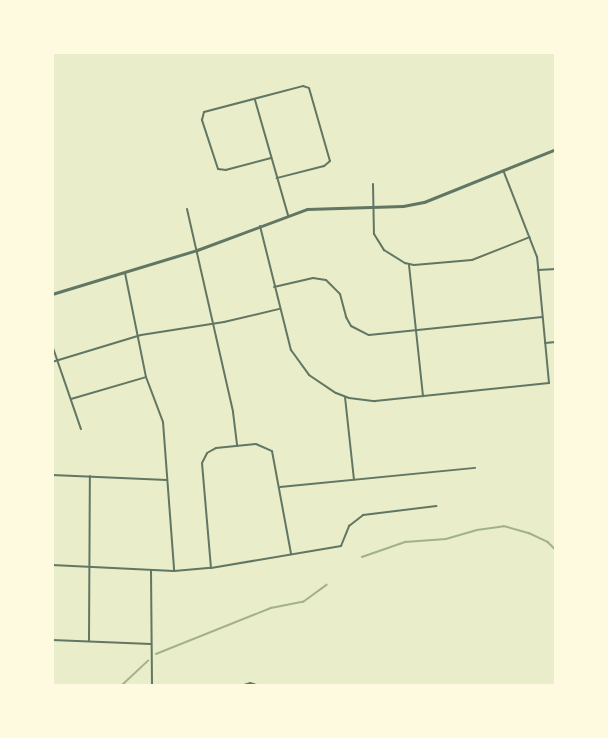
<!DOCTYPE html>
<html>
<head>
<meta charset="utf-8">
<style>
  body { margin:0 }
  #map { position:relative; width:608px; height:738px; overflow:hidden; background:#e9edc9; font-family:Overpass,sans-serif }
  div>[style] { position:absolute }
  [style*='--x'] { left:calc(var(--x)*1px); top:calc(var(--y)*1px); width:calc(var(--w)*1px); rotate:calc(var(--a)*1deg) }
  .stream>* { height:1.5px; margin:-0.75px; padding:0 0.75px; transform-origin:0.75px; border-radius:0.75px; background:#a3b18a }
  .minor>* { height:2px; margin:-1px; padding:0 1px; transform-origin:1px; border-radius:1px; background:#617663 }
  .tertiary>* { height:3px; margin:-1.5px; padding:0 1.5px; transform-origin:1.5px; border-radius:1.5px; background:#617663 }
  span { translate:-50% -50%; white-space:nowrap; text-align:center; line-height:1.15; -webkit-text-stroke:6px #fefae0; paint-order:stroke }
  .frame { position:absolute; inset:0; border:54px solid #fefae0; pointer-events:none }
</style>
</head>
<body>
<div id="map">
  <div class="stream">
    <div style="--x:362;--y:557;--w:46;--a:-19.2"></div>
    <div style="--x:405;--y:542;--w:41;--a:-4.2"></div>
    <div style="--x:446;--y:539;--w:32;--a:-16"></div>
    <div style="--x:477;--y:530;--w:27;--a:-8"></div>
    <div style="--x:504;--y:526;--w:26;--a:16"></div>
    <div style="--x:529;--y:533;--w:21;--a:25"></div>
    <div style="--x:548;--y:542;--w:11;--a:45"></div>
    <div style="--x:156;--y:654;--w:124;--a:-21.8"></div>
    <div style="--x:271;--y:608;--w:33;--a:-11"></div>
    <div style="--x:303;--y:602;--w:29;--a:-36"></div>
    <div style="--x:121;--y:686;--w:37;--a:-43"></div>
  </div>
  <div class="minor">
    <div style="--x:255;--y:100;--w:120;--a:74"></div>
    <div style="--x:271;--y:158;--w:47;--a:165.1"></div>
    <div style="--x:226;--y:170;--w:8;--a:-173"></div>
    <div style="--x:218;--y:169;--w:52;--a:-108.1"></div>
    <div style="--x:202;--y:120;--w:8;--a:-76"></div>
    <div style="--x:204;--y:112;--w:102;--a:-14.7"></div>
    <div style="--x:303;--y:86;--w:6;--a:18"></div>
    <div style="--x:309;--y:88;--w:76;--a:74"></div>
    <div style="--x:330;--y:161;--w:8;--a:140"></div>
    <div style="--x:324;--y:166;--w:49;--a:165.7"></div>
    <div style="--x:373;--y:184;--w:50;--a:88.9"></div>
    <div style="--x:374;--y:234;--w:19;--a:58"></div>
    <div style="--x:384;--y:250;--w:25;--a:32"></div>
    <div style="--x:405;--y:263;--w:9;--a:13"></div>
    <div style="--x:414;--y:265;--w:58;--a:-4.9"></div>
    <div style="--x:472;--y:260;--w:62;--a:-21.6"></div>
    <div style="--x:187;--y:209;--w:208;--a:77.2"></div>
    <div style="--x:233;--y:412;--w:34;--a:83"></div>
    <div style="--x:260;--y:226;--w:128;--a:76"></div>
    <div style="--x:291;--y:350;--w:31;--a:54"></div>
    <div style="--x:309;--y:375;--w:32;--a:34"></div>
    <div style="--x:336;--y:393;--w:14;--a:21"></div>
    <div style="--x:349;--y:398;--w:26;--a:7"></div>
    <div style="--x:375;--y:401;--w:175;--a:-5.9"></div>
    <div style="--x:549;--y:383;--w:127;--a:-95.4"></div>
    <div style="--x:537;--y:257;--w:93;--a:-111.3"></div>
    <div style="--x:409;--y:265;--w:132;--a:83.9"></div>
    <div style="--x:538;--y:270;--w:18;--a:-3"></div>
    <div style="--x:125;--y:273;--w:106;--a:78.6"></div>
    <div style="--x:146;--y:377;--w:48;--a:69.3"></div>
    <div style="--x:163;--y:422;--w:148;--a:85.7"></div>
    <div style="--x:274;--y:287;--w:40;--a:-13"></div>
    <div style="--x:313;--y:278;--w:13;--a:9"></div>
    <div style="--x:326;--y:280;--w:20;--a:45"></div>
    <div style="--x:340;--y:294;--w:24;--a:75"></div>
    <div style="--x:346;--y:317;--w:10;--a:61"></div>
    <div style="--x:351;--y:326;--w:20;--a:27"></div>
    <div style="--x:369;--y:335;--w:174;--a:-5.9"></div>
    <div style="--x:545;--y:343;--w:11;--a:-5"></div>
    <div style="--x:52;--y:345;--w:89;--a:71"></div>
    <div style="--x:52;--y:362;--w:93;--a:-16.9"></div>
    <div style="--x:141;--y:335;--w:84;--a:-8.9"></div>
    <div style="--x:224;--y:322;--w:57;--a:-13.3"></div>
    <div style="--x:345;--y:397;--w:83;--a:83.8"></div>
    <div style="--x:71;--y:399;--w:78;--a:-16.3"></div>
    <div style="--x:52;--y:475;--w:115;--a:2.5"></div>
    <div style="--x:280;--y:487;--w:196;--a:-5.6"></div>
    <div style="--x:52;--y:565;--w:122;--a:2.8"></div>
    <div style="--x:174;--y:571;--w:37;--a:-5"></div>
    <div style="--x:211;--y:568;--w:132;--a:-9.6"></div>
    <div style="--x:341;--y:546;--w:22;--a:-68"></div>
    <div style="--x:349;--y:526;--w:18;--a:-38"></div>
    <div style="--x:363;--y:515;--w:74;--a:-7"></div>
    <div style="--x:211;--y:568;--w:105;--a:-94.9"></div>
    <div style="--x:202;--y:463;--w:11;--a:-63"></div>
    <div style="--x:207;--y:453;--w:10;--a:-29"></div>
    <div style="--x:216;--y:448;--w:40;--a:-5.7"></div>
    <div style="--x:256;--y:444;--w:17;--a:24"></div>
    <div style="--x:272;--y:451;--w:105;--a:79.5"></div>
    <div style="--x:151;--y:570;--w:116;--a:89.5"></div>
    <div style="--x:52;--y:640;--w:99;--a:2.3"></div>
    <div style="--x:89;--y:641;--w:165;--a:-89.7"></div>
    <div style="--x:241;--y:686;--w:9;--a:-18"></div>
    <div style="--x:250;--y:683;--w:10;--a:17"></div>
  </div>
  <div class="tertiary">
    <div style="--x:52;--y:294;--w:152;--a:-16.9"></div>
    <div style="--x:197;--y:250;--w:117;--a:-20.4"></div>
    <div style="--x:307;--y:209;--w:96;--a:-1.8"></div>
    <div style="--x:403;--y:206;--w:21;--a:-11"></div>
    <div style="--x:424;--y:202;--w:142;--a:-21.9"></div>
  </div>
  <div class="frame"></div>
</div>
</body>
</html>
